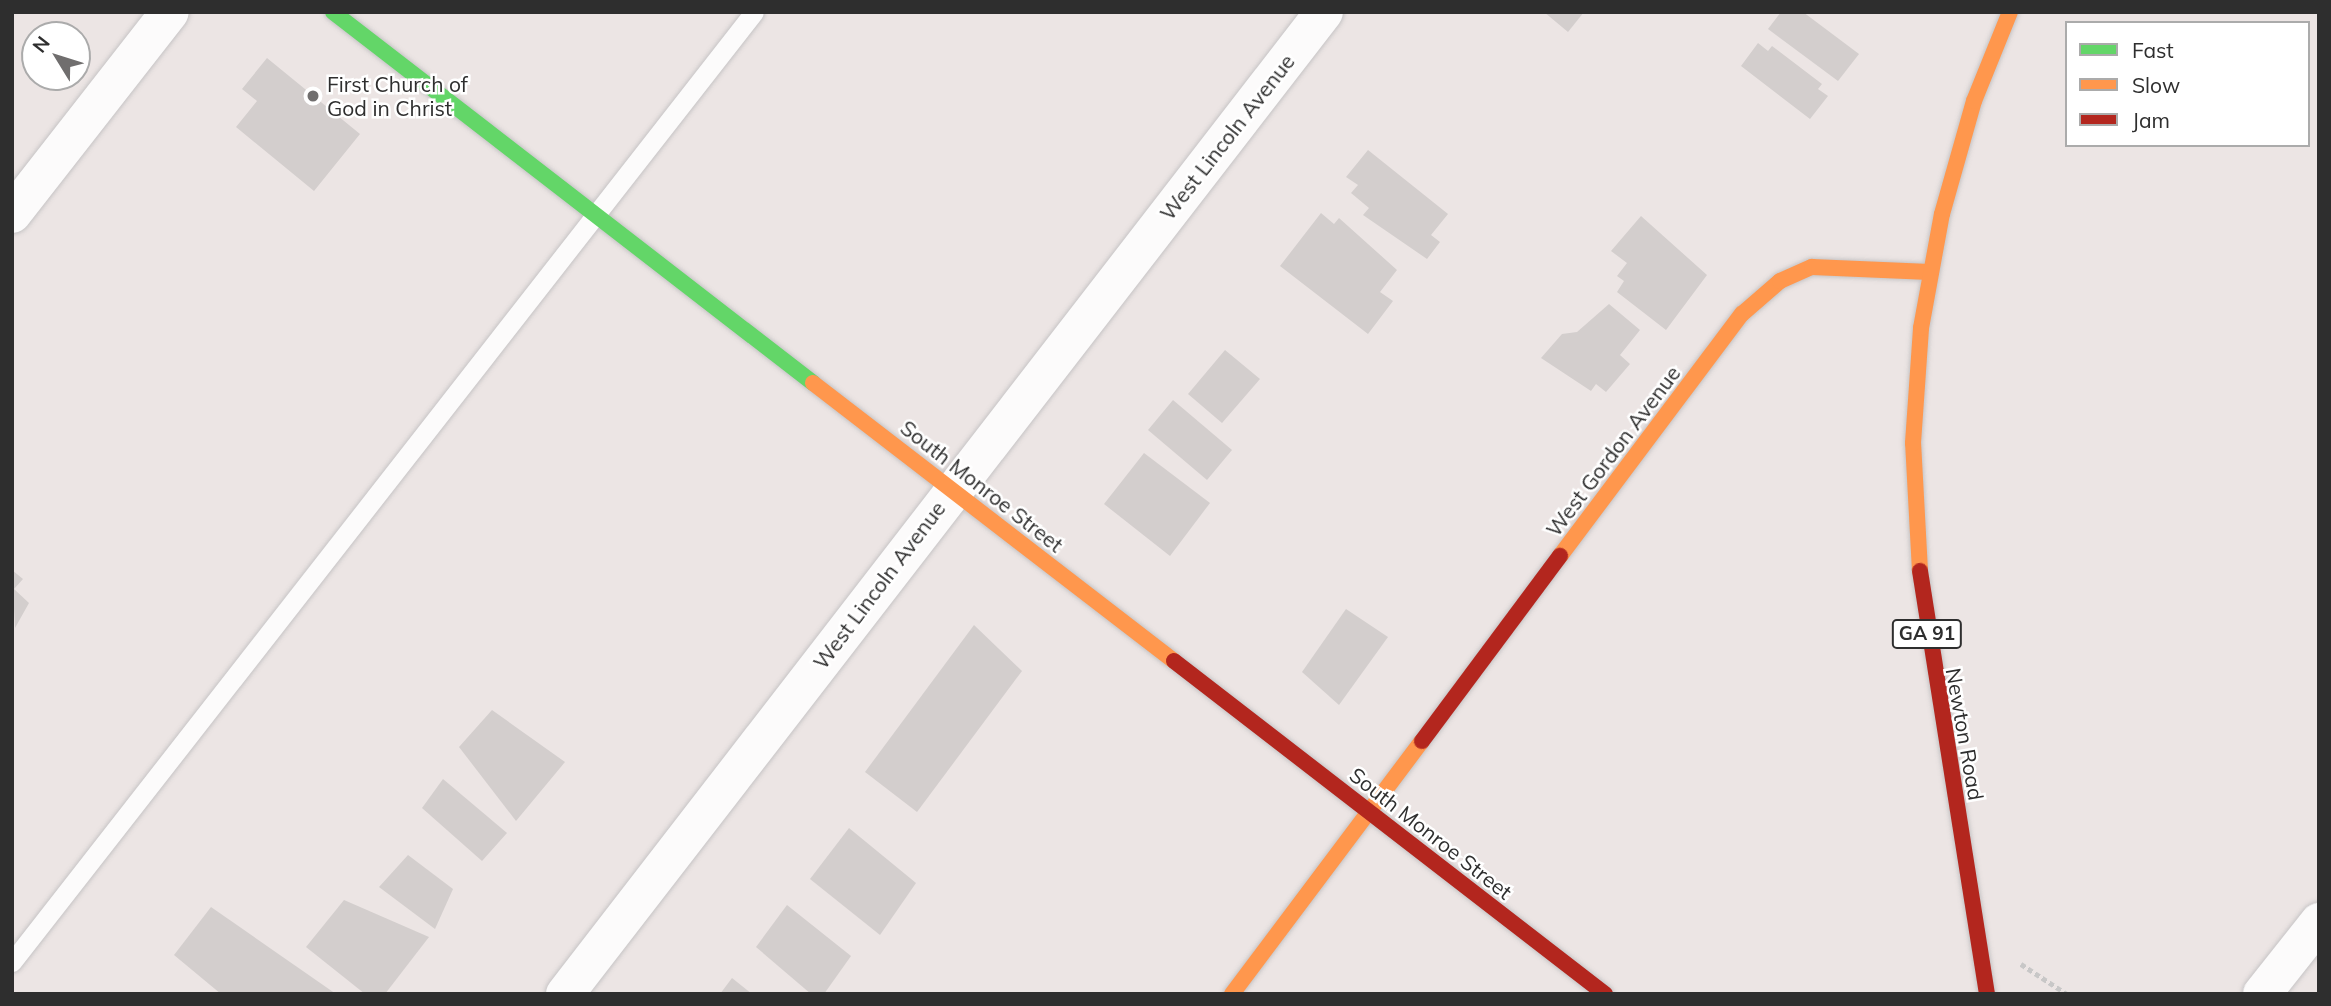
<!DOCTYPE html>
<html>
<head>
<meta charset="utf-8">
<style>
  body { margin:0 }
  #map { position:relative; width:2331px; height:1006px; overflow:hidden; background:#ece5e4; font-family:Mulish,sans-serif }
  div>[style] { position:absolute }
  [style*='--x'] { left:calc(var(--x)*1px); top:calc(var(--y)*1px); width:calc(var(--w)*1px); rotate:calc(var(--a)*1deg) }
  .building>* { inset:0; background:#d3cecd }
  .path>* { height:4.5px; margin-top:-2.25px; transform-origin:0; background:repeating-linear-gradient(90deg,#c8c7c7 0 5px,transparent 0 8.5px) }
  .roads { filter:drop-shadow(0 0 2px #c6c4c5) drop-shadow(0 0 2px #c6c4c5) }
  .lane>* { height:19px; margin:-9.5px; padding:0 9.5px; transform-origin:9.5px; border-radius:9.5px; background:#fcfbfb }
  .street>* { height:38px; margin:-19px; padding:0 19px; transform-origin:19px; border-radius:19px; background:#fcfbfb }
  .fast>* { height:16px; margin:-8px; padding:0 8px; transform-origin:8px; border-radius:8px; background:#63d668 }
  .slow>* { height:16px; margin:-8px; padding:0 8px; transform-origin:8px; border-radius:8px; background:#ff974d }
  .jam>* { height:16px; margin:-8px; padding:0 8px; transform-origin:8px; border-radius:8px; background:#b3261e }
  .dots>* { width:19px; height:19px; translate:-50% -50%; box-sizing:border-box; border:4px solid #fff; border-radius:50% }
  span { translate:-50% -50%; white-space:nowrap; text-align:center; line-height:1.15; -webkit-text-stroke:5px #fff; paint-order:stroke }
  .shield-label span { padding:2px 5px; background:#fff; border:2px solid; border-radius:5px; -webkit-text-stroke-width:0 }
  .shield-label { font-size:19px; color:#2e2e2e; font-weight:700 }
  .poi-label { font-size:21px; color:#2e2e2e }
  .left { translate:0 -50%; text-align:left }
  .street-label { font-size:21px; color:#2e2e2e }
  .frame { position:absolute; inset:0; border:14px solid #2e2e2e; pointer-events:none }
  .legend { position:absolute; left:2065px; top:21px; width:245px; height:126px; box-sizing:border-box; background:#fff; border:2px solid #ababab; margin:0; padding:9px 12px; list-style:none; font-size:21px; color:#2e2e2e }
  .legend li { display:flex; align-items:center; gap:14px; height:35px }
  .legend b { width:35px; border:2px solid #ababab }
  .north { position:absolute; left:21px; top:21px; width:70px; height:70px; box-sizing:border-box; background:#fff; border:2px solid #ababab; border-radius:50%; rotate:308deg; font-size:19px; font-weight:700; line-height:28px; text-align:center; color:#2e2e2e }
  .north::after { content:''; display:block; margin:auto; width:24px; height:32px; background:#706e6e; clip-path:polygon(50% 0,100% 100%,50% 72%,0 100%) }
</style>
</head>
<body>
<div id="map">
  <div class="building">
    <div style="clip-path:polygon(1544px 12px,1584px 12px,1568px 32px)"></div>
    <div style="clip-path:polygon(1781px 12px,1803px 12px,1859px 54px,1838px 81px,1768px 29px)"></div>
    <div style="clip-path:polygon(1758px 43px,1768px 51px,1772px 46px,1822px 84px,1818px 89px,1828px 96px,1810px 119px,1741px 66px)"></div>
    <div style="clip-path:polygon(267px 58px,360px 134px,314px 191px,236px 127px,257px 101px,242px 89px)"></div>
    <div style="clip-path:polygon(1368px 150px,1448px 214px,1431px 235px,1440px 242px,1427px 259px,1363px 215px,1369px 208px,1351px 193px,1358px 185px,1346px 177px)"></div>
    <div style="clip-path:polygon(1321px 213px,1334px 224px,1339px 218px,1397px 270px,1380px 292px,1393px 301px,1368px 334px,1280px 266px)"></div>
    <div style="clip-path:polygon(1641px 216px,1707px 275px,1666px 330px,1617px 292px,1624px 281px,1617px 276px,1627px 263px,1611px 251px)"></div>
    <div style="clip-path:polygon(1609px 304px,1640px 330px,1620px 355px,1630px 364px,1606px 392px,1596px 384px,1591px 391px,1541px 358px,1562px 334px,1577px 332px)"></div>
    <div style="clip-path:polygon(1225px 350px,1260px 379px,1222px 423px,1188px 394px)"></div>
    <div style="clip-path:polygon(1173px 400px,1232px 450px,1207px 480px,1148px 430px)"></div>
    <div style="clip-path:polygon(1144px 453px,1210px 503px,1170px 556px,1104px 504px)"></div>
    <div style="clip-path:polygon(12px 570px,23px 579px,14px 589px,29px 603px,15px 628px)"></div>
    <div style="clip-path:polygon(1346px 609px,1388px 637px,1339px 705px,1302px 672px)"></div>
    <div style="clip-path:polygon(974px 625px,1022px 671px,917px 812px,865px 772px)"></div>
    <div style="clip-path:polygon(492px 710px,565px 762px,516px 821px,459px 747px)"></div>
    <div style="clip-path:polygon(443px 779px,507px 833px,482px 861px,422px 808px)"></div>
    <div style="clip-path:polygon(849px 828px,916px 883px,880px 935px,810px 879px)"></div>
    <div style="clip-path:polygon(408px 855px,453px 889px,435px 929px,379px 887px)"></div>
    <div style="clip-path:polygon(344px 900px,429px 937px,385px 994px,365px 994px,306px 947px)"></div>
    <div style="clip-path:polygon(787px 905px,851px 956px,824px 994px,811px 994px,756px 947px)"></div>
    <div style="clip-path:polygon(211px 907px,336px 994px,221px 994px,174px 955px)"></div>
    <div style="clip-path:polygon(732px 978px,752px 994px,720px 994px)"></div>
  </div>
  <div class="path">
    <div style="--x:2021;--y:964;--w:55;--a:33.1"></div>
  </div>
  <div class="roads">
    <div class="lane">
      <div style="--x:12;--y:962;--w:1205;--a:-52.01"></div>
    </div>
    <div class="street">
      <div style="--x:12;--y:214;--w:256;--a:-52"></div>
      <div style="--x:565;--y:994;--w:1241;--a:-52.3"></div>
      <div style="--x:2262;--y:994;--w:92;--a:-51.6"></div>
    </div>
    <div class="fast">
      <div style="--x:333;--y:12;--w:607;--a:37.7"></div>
    </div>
    <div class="slow">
      <div style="--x:813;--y:383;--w:456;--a:37.6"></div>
      <div style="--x:1560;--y:556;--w:303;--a:-53.1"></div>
      <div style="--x:1742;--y:314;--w:50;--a:-41"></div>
      <div style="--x:1780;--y:281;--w:35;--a:-24"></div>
      <div style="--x:1812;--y:267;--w:118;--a:2.4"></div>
      <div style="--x:1920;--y:571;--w:128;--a:-93.1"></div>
      <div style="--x:1913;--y:443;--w:115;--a:-86"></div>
      <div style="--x:1921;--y:328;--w:116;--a:-79.6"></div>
      <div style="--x:1942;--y:214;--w:117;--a:-74.2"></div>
      <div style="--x:1974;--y:101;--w:96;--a:-68"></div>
      <div style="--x:1232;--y:994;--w:316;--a:-53.1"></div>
    </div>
    <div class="jam">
      <div style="--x:1920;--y:571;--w:428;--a:81"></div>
      <div style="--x:1174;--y:661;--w:545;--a:37.69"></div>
      <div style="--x:1422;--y:741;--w:231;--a:-53.3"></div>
    </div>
  </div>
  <div class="dots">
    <div style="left:313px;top:96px;background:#706e6e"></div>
  </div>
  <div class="shield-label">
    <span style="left:1927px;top:634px">GA 91</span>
  </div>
  <div class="poi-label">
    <span class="left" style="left:327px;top:96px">First Church of<br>God in Christ</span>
  </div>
  <div class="street-label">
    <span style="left:1227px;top:137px;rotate:-52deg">West Lincoln Avenue</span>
    <span style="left:1613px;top:451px;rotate:-53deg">West Gordon Avenue</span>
    <span style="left:982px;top:486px;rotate:38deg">South Monroe Street</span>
    <span style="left:879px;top:585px;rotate:-53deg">West Lincoln Avenue</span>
    <span style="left:1965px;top:734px;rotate:80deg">Newton Road</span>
    <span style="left:1431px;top:833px;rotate:38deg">South Monroe Street</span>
  </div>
  <div class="frame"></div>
  <ul class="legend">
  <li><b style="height:9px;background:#63d668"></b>Fast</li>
  <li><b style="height:9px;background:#ff974d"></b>Slow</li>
  <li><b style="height:9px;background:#b3261e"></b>Jam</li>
  </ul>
  <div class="north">N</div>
</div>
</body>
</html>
